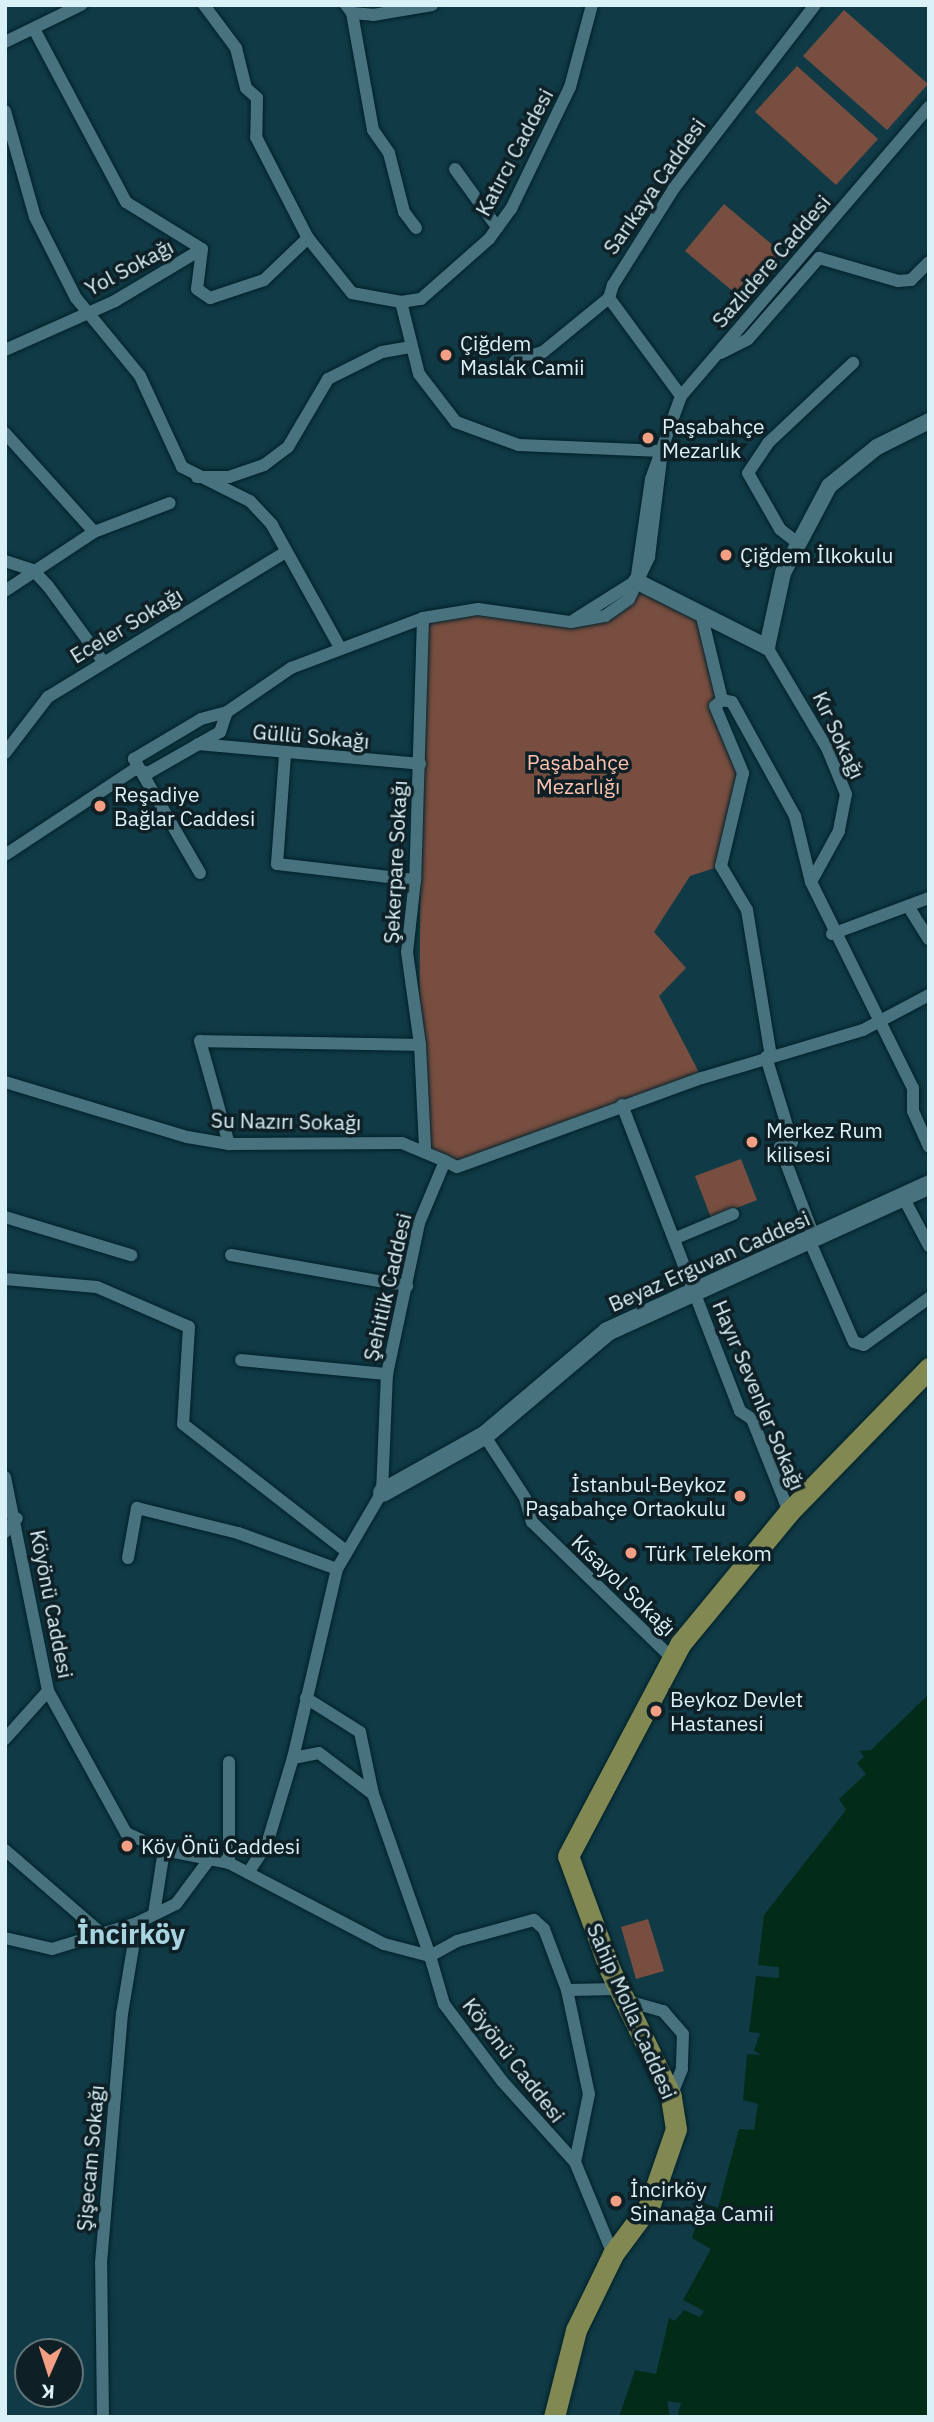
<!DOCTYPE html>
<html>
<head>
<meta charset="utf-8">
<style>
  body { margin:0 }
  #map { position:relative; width:934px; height:2422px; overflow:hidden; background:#103b46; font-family:"IBM Plex Sans",sans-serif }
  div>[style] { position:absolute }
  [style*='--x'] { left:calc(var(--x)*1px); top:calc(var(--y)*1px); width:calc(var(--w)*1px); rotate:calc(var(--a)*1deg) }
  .green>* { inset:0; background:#784e40 }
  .water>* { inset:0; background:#022b18 }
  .roads { filter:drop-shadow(0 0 2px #012129) drop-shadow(0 0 2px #012129) }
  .minor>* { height:12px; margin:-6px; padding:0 6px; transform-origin:6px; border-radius:6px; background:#48727e }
  .tertiary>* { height:16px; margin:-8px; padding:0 8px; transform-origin:8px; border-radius:8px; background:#48727e }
  .secondary>* { height:19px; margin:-9.5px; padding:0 9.5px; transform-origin:9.5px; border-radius:9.5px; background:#48727e }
  .primary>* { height:21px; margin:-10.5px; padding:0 10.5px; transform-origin:10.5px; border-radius:10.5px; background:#828852 }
  .dots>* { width:19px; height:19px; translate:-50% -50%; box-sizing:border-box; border:4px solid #0e1f25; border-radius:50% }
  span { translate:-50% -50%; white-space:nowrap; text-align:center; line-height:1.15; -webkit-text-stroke:7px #0e1f25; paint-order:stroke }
  .street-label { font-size:21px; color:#dbf1f8 }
  .poi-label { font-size:21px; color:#dbf1f8 }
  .left { translate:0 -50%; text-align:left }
  .right { translate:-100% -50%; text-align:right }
  .park-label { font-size:21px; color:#fec2ae }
  .district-label { font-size:28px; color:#a8d4e2; font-weight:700 }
  .frame { position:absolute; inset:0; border:7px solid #dbf1f8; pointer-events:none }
  .north { position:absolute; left:14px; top:2338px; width:70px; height:70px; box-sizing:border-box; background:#0e1f25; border:2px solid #607379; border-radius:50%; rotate:183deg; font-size:19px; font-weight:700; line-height:28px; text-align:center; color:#dbf1f8 }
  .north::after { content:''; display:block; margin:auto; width:24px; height:32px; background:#f39f83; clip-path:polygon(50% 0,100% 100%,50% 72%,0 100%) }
</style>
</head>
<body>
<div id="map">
  <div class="green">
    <div style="clip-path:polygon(844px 10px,928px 84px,887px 130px,803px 56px)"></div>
    <div style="clip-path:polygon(797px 66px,878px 139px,836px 185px,755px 112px)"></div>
    <div style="clip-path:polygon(724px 204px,781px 252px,742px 299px,685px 251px)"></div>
    <div style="clip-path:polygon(636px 581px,701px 613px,737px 773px,721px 866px,690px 876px,654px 932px,686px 968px,659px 996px,702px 1078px,457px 1167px,425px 1149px,419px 1041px,423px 618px,478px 609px,597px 620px)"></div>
    <div style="clip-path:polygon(741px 1159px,757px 1200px,711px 1218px,695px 1176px)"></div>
    <div style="clip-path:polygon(648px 1919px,664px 1971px,636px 1979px,621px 1927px)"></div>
  </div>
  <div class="water">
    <div style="clip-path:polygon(929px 1694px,929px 2417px,677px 2417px,681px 2403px,667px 2401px,670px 2417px,619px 2417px,635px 2370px,656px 2374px,669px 2318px,675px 2321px,684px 2310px,700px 2317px,704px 2311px,683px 2300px,711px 2249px,692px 2238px,703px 2203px,718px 2208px,739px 2129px,754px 2130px,758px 2104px,743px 2100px,747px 2054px,762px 2055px,754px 2051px,760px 2033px,749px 2032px,756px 1976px,779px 1978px,779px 1967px,758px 1965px,764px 1915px,846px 1810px,839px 1799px,866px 1774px,857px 1763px,864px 1757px,860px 1751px,871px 1750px)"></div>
  </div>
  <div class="roads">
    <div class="minor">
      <div style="--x:204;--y:5;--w:54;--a:53.3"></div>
      <div style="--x:236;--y:48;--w:41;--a:76"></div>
      <div style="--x:246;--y:88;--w:15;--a:42"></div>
      <div style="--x:257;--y:98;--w:39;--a:91"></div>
      <div style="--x:256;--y:137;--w:114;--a:62.8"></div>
      <div style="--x:308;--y:238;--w:70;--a:51.3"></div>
      <div style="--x:352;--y:293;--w:50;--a:10.4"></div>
      <div style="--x:401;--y:302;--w:20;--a:-9"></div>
      <div style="--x:421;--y:299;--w:91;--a:-41.4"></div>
      <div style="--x:489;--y:239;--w:37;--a:-54"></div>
      <div style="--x:511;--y:209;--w:136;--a:-64.2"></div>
      <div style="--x:570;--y:87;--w:85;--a:-75"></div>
      <div style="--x:346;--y:5;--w:10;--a:53"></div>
      <div style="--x:352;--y:13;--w:21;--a:5"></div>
      <div style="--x:373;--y:15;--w:60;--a:-9.6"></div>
      <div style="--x:352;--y:13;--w:119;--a:79.8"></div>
      <div style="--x:373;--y:130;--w:28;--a:55"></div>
      <div style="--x:389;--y:153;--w:61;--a:75.7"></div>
      <div style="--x:404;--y:212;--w:20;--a:53"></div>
      <div style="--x:5;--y:42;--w:85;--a:-26"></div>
      <div style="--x:5;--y:111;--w:110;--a:74.2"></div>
      <div style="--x:35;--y:217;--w:91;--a:63.2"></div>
      <div style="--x:76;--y:298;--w:101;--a:50.6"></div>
      <div style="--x:140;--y:376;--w:100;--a:65.2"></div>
      <div style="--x:182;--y:467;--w:76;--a:26.6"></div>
      <div style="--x:250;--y:501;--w:33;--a:47"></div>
      <div style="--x:272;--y:525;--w:138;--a:61"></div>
      <div style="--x:455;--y:169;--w:72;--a:54.1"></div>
      <div style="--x:202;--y:249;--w:40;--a:97.1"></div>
      <div style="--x:197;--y:289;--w:16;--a:35"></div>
      <div style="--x:210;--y:298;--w:57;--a:-18.4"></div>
      <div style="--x:264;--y:280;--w:61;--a:-43.7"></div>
      <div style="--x:401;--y:302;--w:74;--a:76"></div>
      <div style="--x:419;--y:374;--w:61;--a:52.4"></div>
      <div style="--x:456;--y:422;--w:67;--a:20.1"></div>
      <div style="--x:519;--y:445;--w:143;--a:2.4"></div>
      <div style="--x:5;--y:350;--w:120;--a:-24"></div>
      <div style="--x:115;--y:301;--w:101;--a:-30.9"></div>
      <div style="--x:202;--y:249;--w:89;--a:-148.3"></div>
      <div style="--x:126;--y:202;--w:196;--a:-118"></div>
      <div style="--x:721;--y:353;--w:30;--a:-27"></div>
      <div style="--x:748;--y:339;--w:108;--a:-48.8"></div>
      <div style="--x:819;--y:258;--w:82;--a:16.2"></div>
      <div style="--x:898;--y:281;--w:13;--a:-4"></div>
      <div style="--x:911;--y:280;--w:25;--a:-45"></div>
      <div style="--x:515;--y:361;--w:29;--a:-18"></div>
      <div style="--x:543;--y:352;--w:85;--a:-39.3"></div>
      <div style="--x:681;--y:396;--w:122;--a:-126.3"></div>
      <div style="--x:609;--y:298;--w:14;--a:-73"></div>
      <div style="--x:613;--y:285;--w:115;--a:-57.8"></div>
      <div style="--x:674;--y:188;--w:231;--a:-52.4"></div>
      <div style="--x:5;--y:433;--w:133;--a:48"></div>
      <div style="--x:94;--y:532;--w:107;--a:146.5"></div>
      <div style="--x:197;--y:477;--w:32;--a:0"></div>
      <div style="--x:229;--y:477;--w:37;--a:-19"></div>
      <div style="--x:264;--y:465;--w:30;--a:-37"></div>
      <div style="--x:288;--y:447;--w:79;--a:-59.5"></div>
      <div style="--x:328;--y:379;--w:60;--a:-26.6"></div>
      <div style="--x:382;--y:352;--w:27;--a:-10"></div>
      <div style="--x:94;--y:532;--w:81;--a:-20.9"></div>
      <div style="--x:799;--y:544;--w:24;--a:-142"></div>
      <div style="--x:780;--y:529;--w:64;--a:-119.7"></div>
      <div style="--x:748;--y:473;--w:36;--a:-56"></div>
      <div style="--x:768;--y:443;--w:117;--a:-43.3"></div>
      <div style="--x:5;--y:561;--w:29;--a:18"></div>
      <div style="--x:33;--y:570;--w:22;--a:47"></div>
      <div style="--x:48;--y:586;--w:92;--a:53.9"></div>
      <div style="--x:637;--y:575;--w:97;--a:-81.7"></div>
      <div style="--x:651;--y:479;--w:88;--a:-70.1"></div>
      <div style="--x:681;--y:396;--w:381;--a:-49.4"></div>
      <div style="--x:701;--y:613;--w:89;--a:76.4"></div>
      <div style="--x:722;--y:700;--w:9;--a:139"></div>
      <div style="--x:715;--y:706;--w:73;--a:67.3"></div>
      <div style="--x:743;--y:773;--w:96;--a:103.3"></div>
      <div style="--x:721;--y:866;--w:51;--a:59.4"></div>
      <div style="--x:747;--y:910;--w:148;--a:80.7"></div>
      <div style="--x:423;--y:618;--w:262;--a:91.7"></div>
      <div style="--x:415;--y:880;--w:72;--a:96.3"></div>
      <div style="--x:407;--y:952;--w:94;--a:82"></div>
      <div style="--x:420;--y:1045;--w:104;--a:87.2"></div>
      <div style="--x:574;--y:620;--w:73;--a:-32.2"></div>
      <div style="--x:767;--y:647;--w:117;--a:59.3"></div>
      <div style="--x:827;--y:748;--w:50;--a:67.6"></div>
      <div style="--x:846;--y:794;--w:38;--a:101"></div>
      <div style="--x:839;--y:831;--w:58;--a:118.8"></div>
      <div style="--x:722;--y:700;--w:10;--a:11"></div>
      <div style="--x:732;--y:702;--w:130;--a:61.1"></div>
      <div style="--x:795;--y:816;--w:68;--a:76.4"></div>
      <div style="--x:811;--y:882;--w:230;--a:63.7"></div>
      <div style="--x:913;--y:1088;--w:23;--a:90"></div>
      <div style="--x:913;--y:1111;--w:39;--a:66"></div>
      <div style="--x:198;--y:744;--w:223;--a:5.1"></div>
      <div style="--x:5;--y:753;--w:71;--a:-52.5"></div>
      <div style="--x:48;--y:697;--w:279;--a:-31.4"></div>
      <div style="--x:285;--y:755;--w:109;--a:94.2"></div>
      <div style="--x:277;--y:864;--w:139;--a:6.6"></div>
      <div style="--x:5;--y:855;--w:156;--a:-33.5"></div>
      <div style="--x:135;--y:769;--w:14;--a:17"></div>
      <div style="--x:148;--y:773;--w:83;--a:-29.7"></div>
      <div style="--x:220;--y:732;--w:21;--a:-71"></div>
      <div style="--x:200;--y:873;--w:132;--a:-120.1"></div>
      <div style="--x:134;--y:759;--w:78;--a:-30.8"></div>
      <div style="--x:201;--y:719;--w:27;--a:-15"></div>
      <div style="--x:227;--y:712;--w:78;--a:-34.5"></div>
      <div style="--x:291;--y:668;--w:141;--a:-20.7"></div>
      <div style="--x:423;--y:618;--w:56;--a:-9.3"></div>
      <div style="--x:478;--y:609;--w:94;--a:8"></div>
      <div style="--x:571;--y:622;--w:35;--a:-10"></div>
      <div style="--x:605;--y:616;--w:29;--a:-35"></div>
      <div style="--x:629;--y:599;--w:47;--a:-64.5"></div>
      <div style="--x:649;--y:557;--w:107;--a:-83"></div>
      <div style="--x:908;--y:906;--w:39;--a:58"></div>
      <div style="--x:832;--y:934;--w:103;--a:-20.4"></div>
      <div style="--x:766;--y:1057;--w:89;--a:73"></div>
      <div style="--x:792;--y:1142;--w:13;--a:157"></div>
      <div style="--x:780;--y:1147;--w:98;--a:69.2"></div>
      <div style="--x:5;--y:1082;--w:190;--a:16.8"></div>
      <div style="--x:187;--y:1137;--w:43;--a:9.5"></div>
      <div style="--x:229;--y:1144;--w:173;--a:-0.3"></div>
      <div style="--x:402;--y:1143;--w:47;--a:22.7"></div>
      <div style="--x:622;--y:1105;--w:328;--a:68.9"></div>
      <div style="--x:740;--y:1411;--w:14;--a:34"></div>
      <div style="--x:752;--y:1419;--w:100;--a:68.3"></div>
      <div style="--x:229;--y:1144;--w:107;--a:-105.7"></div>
      <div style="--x:200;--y:1041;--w:220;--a:1"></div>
      <div style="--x:902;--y:1195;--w:58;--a:62.1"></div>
      <div style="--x:5;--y:1217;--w:132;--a:16.8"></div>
      <div style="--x:676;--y:1238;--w:62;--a:-22.8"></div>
      <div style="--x:810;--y:1242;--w:109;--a:66.3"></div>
      <div style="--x:854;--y:1342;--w:10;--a:17"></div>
      <div style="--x:864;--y:1345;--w:80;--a:-35.9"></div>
      <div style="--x:231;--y:1255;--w:179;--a:10"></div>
      <div style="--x:5;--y:1279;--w:92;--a:5"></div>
      <div style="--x:97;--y:1287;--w:100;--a:23.5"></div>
      <div style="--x:189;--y:1327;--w:97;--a:93.5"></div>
      <div style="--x:183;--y:1424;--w:207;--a:37.9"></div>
      <div style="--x:241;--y:1360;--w:147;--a:5.5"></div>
      <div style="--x:484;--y:1435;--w:75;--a:56.9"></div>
      <div style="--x:525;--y:1498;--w:25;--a:74"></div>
      <div style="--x:532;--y:1522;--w:194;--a:44.2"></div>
      <div style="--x:5;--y:1477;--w:218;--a:78.6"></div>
      <div style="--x:48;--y:1691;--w:162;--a:61.2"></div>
      <div style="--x:126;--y:1833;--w:42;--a:24.1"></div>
      <div style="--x:164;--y:1850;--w:66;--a:11.3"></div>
      <div style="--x:229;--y:1863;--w:175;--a:27.6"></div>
      <div style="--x:384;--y:1944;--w:48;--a:14.6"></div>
      <div style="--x:430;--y:1956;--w:50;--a:73.7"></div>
      <div style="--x:444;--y:2004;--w:96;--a:53"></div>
      <div style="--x:502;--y:2081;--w:109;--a:48"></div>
      <div style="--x:575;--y:2162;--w:100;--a:67.6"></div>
      <div style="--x:5;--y:1532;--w:18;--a:-49"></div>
      <div style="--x:128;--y:1558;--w:51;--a:-79.8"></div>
      <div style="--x:137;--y:1508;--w:104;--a:13.9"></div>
      <div style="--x:238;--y:1533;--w:105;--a:20"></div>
      <div style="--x:306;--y:1698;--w:64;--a:32.2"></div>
      <div style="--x:360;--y:1732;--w:63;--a:78.2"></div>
      <div style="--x:5;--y:1739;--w:64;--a:-48.1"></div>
      <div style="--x:293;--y:1758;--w:26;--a:-11"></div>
      <div style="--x:319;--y:1753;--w:68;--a:37.2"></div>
      <div style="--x:373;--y:1794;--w:172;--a:70.6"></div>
      <div style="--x:430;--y:1956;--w:31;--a:-29"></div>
      <div style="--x:457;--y:1941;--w:80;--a:-15.3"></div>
      <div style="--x:534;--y:1920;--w:13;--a:42"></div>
      <div style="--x:544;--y:1929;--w:65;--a:69.3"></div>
      <div style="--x:567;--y:1990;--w:51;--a:-1.1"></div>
      <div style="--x:229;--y:1762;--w:101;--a:90"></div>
      <div style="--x:5;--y:1850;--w:130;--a:40.9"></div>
      <div style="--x:248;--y:1873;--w:35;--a:-57"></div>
      <div style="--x:267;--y:1844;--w:90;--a:-73.2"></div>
      <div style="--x:293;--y:1758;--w:194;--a:-76.9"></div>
      <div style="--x:337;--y:1569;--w:89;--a:-59.7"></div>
      <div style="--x:382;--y:1492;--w:118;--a:-87.6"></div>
      <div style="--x:387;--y:1374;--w:154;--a:-78"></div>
      <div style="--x:419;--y:1223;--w:67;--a:-67.2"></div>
      <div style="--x:445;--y:1161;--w:13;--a:27"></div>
      <div style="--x:457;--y:1167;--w:261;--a:-20"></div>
      <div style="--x:702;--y:1078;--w:168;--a:-16.6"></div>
      <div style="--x:863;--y:1030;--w:75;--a:-27.9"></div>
      <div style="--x:154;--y:1914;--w:65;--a:-81.1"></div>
      <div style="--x:5;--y:1938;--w:48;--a:13.2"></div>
      <div style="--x:52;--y:1949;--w:89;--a:-17"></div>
      <div style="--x:137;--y:1923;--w:43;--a:-26"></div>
      <div style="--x:176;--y:1904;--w:59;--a:-53.3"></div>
      <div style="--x:567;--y:1990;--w:106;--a:78.1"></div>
      <div style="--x:589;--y:2094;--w:69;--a:101.6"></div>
      <div style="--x:624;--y:2000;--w:41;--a:15.8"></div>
      <div style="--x:663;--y:2011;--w:30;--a:49"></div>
      <div style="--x:683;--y:2034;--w:35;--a:92"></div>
      <div style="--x:682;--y:2069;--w:29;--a:112"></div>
      <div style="--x:103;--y:2417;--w:154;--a:-90.7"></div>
      <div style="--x:101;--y:2263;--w:250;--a:-85.2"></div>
      <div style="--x:122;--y:2014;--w:92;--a:-80.6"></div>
    </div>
    <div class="tertiary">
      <div style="--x:636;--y:581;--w:147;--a:26.7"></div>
      <div style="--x:767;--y:647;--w:76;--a:-77.8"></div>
      <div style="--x:783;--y:573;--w:98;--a:-62.1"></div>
      <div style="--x:829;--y:486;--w:62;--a:-39.1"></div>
      <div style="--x:877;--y:447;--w:58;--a:-26.6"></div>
    </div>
    <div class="secondary">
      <div style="--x:382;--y:1492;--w:117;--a:-29.2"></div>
      <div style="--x:484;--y:1435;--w:161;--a:-40.2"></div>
      <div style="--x:607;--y:1331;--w:354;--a:-24.5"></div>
    </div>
    <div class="primary">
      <div style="--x:554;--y:2417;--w:90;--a:-75.8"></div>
      <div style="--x:576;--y:2330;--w:85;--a:-64"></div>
      <div style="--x:613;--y:2254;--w:62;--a:-53.5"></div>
      <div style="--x:650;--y:2204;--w:79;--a:-70.9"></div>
      <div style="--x:676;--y:2129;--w:33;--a:-99"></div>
      <div style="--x:671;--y:2096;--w:140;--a:-115.8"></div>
      <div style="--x:610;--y:1970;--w:121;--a:-110.2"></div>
      <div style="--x:568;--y:1856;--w:241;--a:-62.1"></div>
      <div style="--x:681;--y:1643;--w:170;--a:-50.5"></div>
      <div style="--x:789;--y:1512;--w:201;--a:-45.8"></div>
    </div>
  </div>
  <div class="dots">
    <div style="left:446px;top:355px;background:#f39f83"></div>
    <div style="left:648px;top:438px;background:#f39f83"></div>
    <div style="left:726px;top:555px;background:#f39f83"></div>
    <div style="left:100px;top:806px;background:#f39f83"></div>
    <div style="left:752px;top:1142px;background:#f39f83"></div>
    <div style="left:740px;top:1496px;background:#f39f83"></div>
    <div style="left:631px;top:1553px;background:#f39f83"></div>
    <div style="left:656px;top:1711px;background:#f39f83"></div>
    <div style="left:127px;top:1846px;background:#f39f83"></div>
    <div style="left:616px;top:2201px;background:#f39f83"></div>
  </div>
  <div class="street-label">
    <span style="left:514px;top:152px;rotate:-62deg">Katırcı Caddesi</span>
    <span style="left:654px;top:186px;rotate:-55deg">Sarıkaya Caddesi</span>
    <span style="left:771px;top:261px;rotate:-49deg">Sazlıdere Caddesi</span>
    <span style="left:129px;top:267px;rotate:-28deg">Yol Sokağı</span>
    <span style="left:126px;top:625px;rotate:-31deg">Eceler Sokağı</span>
    <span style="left:839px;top:735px;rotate:65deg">Kır Sokağı</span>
    <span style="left:311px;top:736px;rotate:5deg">Güllü Sokağı</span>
    <span style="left:395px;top:862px;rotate:-87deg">Şekerpare Sokağı</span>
    <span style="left:286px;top:1121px;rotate:1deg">Su Nazırı Sokağı</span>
    <span style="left:709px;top:1261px;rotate:-24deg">Beyaz Erguvan Caddesi</span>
    <span style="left:387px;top:1287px;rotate:-77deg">Şehitlik Caddesi</span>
    <span style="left:759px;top:1395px;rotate:67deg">Hayır Sevenler Sokağı</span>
    <span style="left:624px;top:1585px;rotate:44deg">Kısayol Sokağı</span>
    <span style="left:52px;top:1604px;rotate:79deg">Köyönü Caddesi</span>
    <span style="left:632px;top:2011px;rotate:66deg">Sahip Molla Caddesi</span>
    <span style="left:514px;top:2060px;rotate:52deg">Köyönü Caddesi</span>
    <span style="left:90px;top:2158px;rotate:-85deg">Şişecam Sokağı</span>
  </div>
  <div class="poi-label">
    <span class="left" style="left:460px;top:355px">Çiğdem<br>Maslak Camii</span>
    <span class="left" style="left:662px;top:438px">Paşabahçe<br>Mezarlık</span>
    <span class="left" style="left:740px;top:555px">Çiğdem İlkokulu</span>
    <span class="left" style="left:114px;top:806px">Reşadiye<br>Bağlar Caddesi</span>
    <span class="left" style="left:766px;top:1142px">Merkez Rum<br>kilisesi</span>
    <span class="right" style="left:726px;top:1496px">İstanbul-Beykoz<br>Paşabahçe Ortaokulu</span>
    <span class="left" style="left:645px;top:1553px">Türk Telekom</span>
    <span class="left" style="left:670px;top:1711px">Beykoz Devlet<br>Hastanesi</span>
    <span class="left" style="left:141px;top:1846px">Köy Önü Caddesi</span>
    <span class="left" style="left:630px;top:2201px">İncirköy<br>Sinanağa Camii</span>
  </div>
  <div class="park-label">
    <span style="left:578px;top:774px">Paşabahçe<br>Mezarlığı</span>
  </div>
  <div class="district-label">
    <span style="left:131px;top:1934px">İncirköy</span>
  </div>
  <div class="frame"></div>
  <div class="north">K</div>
</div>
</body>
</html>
